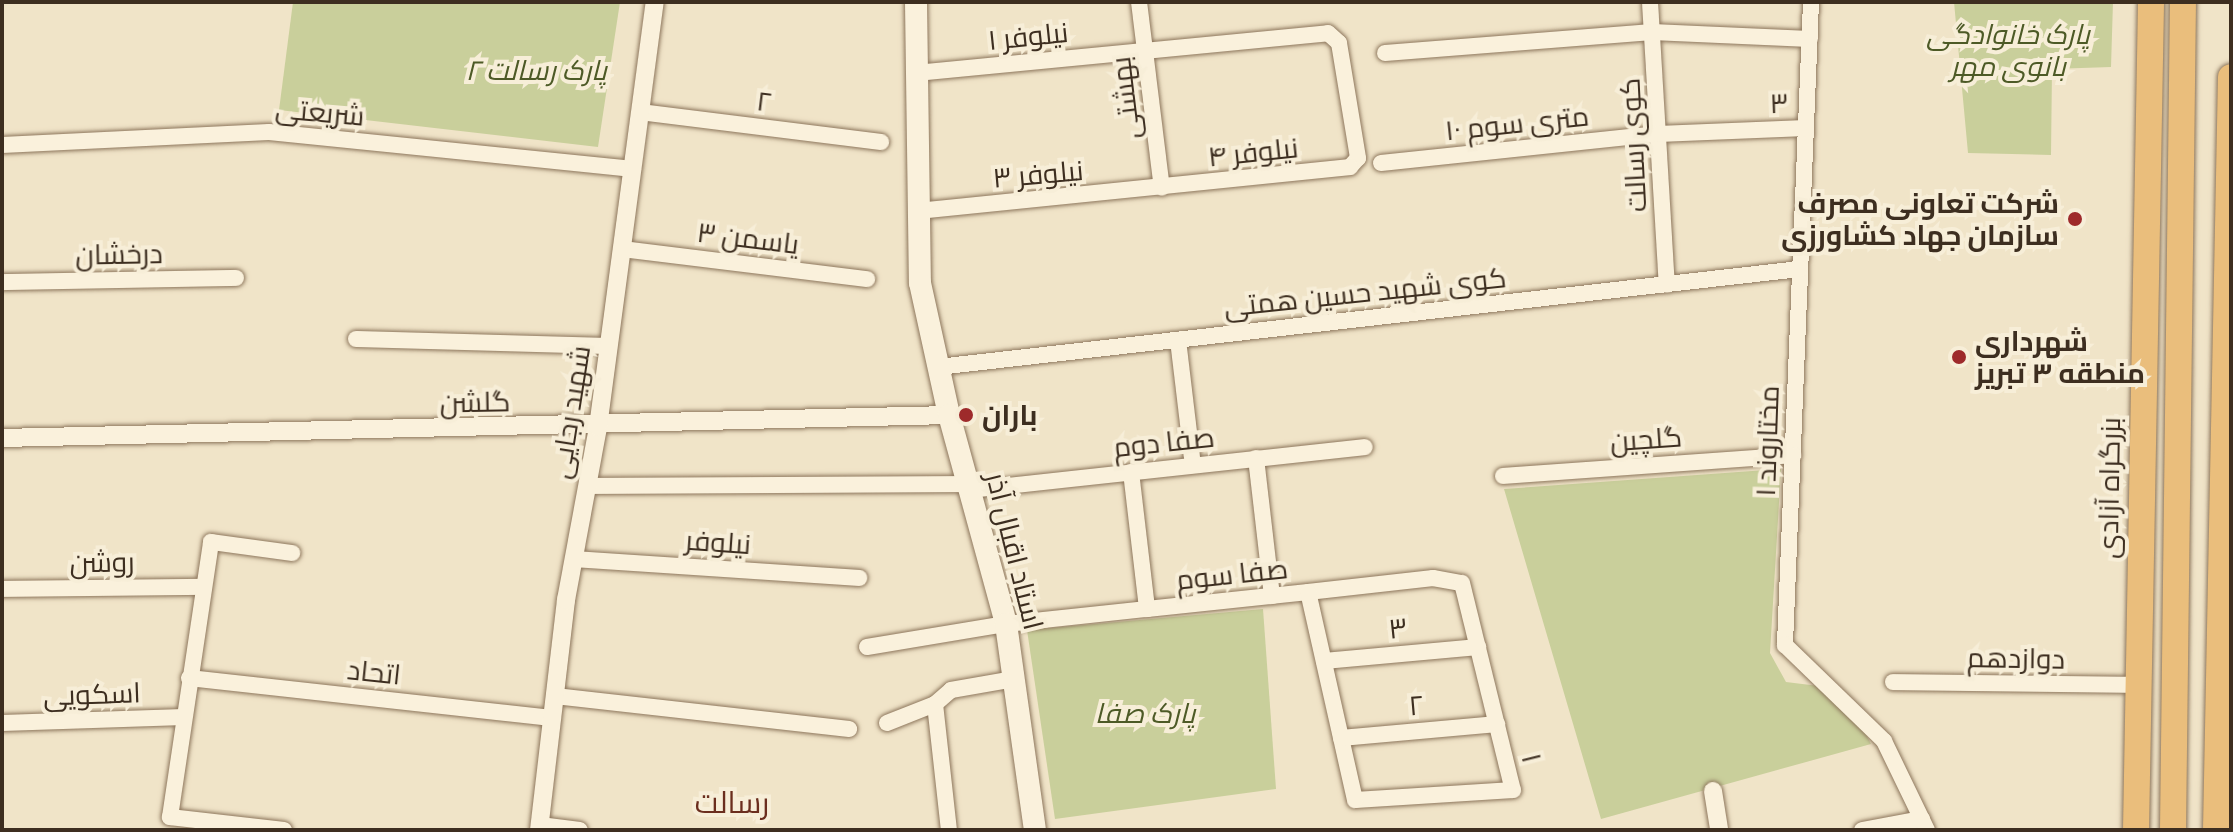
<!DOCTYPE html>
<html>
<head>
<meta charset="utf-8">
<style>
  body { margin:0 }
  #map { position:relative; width:2233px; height:832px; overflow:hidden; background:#f0e4c8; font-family:Georgia,Cairo,serif }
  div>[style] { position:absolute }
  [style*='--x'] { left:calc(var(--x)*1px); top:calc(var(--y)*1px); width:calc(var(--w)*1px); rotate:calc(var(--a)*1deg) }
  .green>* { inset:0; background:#c9cf9b }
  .roads { filter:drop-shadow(0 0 2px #8d765c) drop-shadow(0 0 2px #8d765c) }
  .minor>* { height:16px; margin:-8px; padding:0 8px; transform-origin:8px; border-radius:8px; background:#faf1dc }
  .tertiary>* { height:18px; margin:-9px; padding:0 9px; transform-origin:9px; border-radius:9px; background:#faf1dc }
  .secondary>* { height:22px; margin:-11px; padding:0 11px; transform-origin:11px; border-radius:11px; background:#faf1dc }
  .trunk>* { height:26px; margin:-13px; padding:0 13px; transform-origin:13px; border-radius:13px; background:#eabe7c }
  .dots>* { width:22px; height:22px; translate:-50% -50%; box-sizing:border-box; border:4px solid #f7eed8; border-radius:50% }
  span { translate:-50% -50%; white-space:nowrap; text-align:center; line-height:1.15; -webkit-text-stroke:8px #f7eed8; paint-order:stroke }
  .park-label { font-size:28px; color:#4d5a26; font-style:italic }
  .street-label { font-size:28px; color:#3d2e20 }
  .poi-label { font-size:28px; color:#3d2e20; font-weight:700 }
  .right { translate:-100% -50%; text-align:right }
  .left { translate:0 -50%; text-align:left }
  .neighbourhood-label { font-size:30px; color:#6b2e1e }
  .frame { position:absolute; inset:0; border:4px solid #3d2e20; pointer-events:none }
</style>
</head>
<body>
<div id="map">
  <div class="green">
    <div style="clip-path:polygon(293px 2px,620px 2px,598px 147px,279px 110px)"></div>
    <div style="clip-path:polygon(1954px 2px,2113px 2px,2111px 67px,2052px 69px,2051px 155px,1968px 153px)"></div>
    <div style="clip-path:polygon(1781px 469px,1770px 653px,1786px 682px,1843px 689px,1871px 744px,1601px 819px,1504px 489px)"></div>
    <div style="clip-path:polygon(1263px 609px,1276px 789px,1055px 819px,1027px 630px)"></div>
  </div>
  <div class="roads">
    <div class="minor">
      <div style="--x:1139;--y:2;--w:187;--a:83"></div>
      <div style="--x:1650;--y:2;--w:283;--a:86.6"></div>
      <div style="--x:1811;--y:2;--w:644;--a:92.32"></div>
      <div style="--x:1785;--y:645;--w:138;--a:44.1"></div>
      <div style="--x:1884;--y:741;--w:99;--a:64.2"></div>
      <div style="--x:1385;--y:53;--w:268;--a:-4.5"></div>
      <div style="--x:1652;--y:32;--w:158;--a:2.5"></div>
      <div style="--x:916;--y:73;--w:414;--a:-5.5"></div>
      <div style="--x:1328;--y:33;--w:15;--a:42"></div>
      <div style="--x:1339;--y:43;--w:117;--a:80.6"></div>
      <div style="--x:1358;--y:158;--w:12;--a:132"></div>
      <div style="--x:1350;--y:167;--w:434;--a:174.2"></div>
      <div style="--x:640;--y:112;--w:243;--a:7.1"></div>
      <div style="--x:2;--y:145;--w:267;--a:-2.8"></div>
      <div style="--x:269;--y:132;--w:366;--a:5.8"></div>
      <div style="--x:1381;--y:163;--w:279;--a:-6"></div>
      <div style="--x:1658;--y:134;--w:148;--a:-2.3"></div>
      <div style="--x:622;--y:249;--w:247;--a:7"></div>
      <div style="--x:2;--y:282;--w:234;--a:-1"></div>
      <div style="--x:356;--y:339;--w:253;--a:1.6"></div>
      <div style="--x:1178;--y:340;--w:126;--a:83.2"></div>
      <div style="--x:938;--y:367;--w:867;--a:-6.49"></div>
      <div style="--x:1256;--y:458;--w:139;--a:83.4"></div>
      <div style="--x:1131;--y:472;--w:138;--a:83.3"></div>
      <div style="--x:1503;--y:476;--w:291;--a:-4.1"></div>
      <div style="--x:587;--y:486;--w:381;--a:-0.3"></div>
      <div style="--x:970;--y:490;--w:397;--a:-6.2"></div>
      <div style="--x:574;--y:559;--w:286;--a:3.8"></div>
      <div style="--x:2;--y:589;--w:200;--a:-0.6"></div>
      <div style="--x:867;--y:647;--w:141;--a:-9.4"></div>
      <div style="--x:1006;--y:624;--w:142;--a:-6.1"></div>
      <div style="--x:1147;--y:609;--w:162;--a:-6"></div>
      <div style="--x:1308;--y:592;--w:126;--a:-6.4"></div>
      <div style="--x:1433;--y:578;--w:29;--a:10"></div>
      <div style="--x:1462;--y:583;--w:213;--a:76.2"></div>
      <div style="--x:1513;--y:790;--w:158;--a:176.4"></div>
      <div style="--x:1355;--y:800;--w:213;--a:-102.7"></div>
      <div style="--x:1324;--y:661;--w:155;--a:-5.2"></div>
      <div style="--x:189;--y:678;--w:365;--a:6.3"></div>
      <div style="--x:1893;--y:682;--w:245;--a:0.7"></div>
      <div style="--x:555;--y:696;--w:296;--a:6.4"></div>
      <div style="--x:935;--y:704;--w:127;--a:83.7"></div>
      <div style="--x:2;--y:723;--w:182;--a:-1.9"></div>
      <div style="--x:887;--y:723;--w:52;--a:-21.6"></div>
      <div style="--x:935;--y:704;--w:21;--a:-41"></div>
      <div style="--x:951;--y:690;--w:64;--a:-9.9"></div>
      <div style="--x:1341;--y:738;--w:157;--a:-5.1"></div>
      <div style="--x:540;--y:825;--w:40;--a:7.1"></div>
      <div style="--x:284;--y:830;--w:115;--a:-173.5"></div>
      <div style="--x:170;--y:817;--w:278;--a:-81.5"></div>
      <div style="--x:211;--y:542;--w:82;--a:7.7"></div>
      <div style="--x:1862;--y:830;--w:61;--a:-10.4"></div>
    </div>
    <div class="tertiary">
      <div style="--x:2;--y:438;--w:947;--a:-1.39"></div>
      <div style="--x:1713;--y:791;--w:39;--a:81"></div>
      <div style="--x:539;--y:830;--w:232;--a:-83.3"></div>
      <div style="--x:566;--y:600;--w:176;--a:-79.5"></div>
      <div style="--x:598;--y:427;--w:429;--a:-82.4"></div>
    </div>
    <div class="secondary">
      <div style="--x:916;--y:2;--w:281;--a:89.2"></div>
      <div style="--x:920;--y:283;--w:135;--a:77.6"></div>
      <div style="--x:949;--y:415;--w:217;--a:74.7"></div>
      <div style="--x:1006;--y:624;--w:208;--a:82"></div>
    </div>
    <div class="trunk">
      <div style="--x:2136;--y:830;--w:828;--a:-88.96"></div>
      <div style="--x:2173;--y:830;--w:828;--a:-89.31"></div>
      <div style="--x:2216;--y:830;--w:753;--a:-88.86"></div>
    </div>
  </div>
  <div class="dots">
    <div style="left:2075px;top:219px;background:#9e2a2b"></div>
    <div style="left:1959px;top:357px;background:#9e2a2b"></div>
    <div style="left:966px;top:415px;background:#9e2a2b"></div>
  </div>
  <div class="park-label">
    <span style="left:2008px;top:50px">پارک خانوادگی<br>بانوی مهر</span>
    <span style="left:536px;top:70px">پارک رسالت ۲</span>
    <span style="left:1145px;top:713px">پارک صفا</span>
  </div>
  <div class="street-label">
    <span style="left:1028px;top:36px;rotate:-6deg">نیلوفر ۱</span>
    <span style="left:1125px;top:98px;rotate:-97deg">بهشتی</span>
    <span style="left:764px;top:101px;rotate:7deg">۲</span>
    <span style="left:1779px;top:103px;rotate:-2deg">۳</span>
    <span style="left:320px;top:112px;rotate:5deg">شریعتی</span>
    <span style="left:1517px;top:123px;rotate:-6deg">۱۰ متری سوم</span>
    <span style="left:1633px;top:145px;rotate:-93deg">کوی رسالت</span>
    <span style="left:1253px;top:152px;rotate:-6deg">نیلوفر ۴</span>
    <span style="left:1038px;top:174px;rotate:-5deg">نیلوفر ۳</span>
    <span style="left:748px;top:238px;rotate:7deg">یاسمن ۳</span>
    <span style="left:119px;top:254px;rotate:-1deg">درخشان</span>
    <span style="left:1365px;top:292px;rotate:-6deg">کوی شهید حسین همتی</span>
    <span style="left:475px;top:402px;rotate:-1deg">گلشن</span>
    <span style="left:570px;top:412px;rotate:-81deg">شهید رجایی</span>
    <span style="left:1646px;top:439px;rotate:-4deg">گلچین</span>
    <span style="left:1767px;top:441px;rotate:-88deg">مختاروند ۱</span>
    <span style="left:1164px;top:442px;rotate:-6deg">صفا دوم</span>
    <span style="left:2109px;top:488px;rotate:-89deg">بزرگراه آزادی</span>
    <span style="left:718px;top:542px;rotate:4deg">نیلوفر</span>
    <span style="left:1015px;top:551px;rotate:76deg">استاد اقبال آذر</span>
    <span style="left:102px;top:562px;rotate:-1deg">روشن</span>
    <span style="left:1232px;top:574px;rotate:-6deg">صفا سوم</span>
    <span style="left:1398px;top:628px;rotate:-6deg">۳</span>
    <span style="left:2016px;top:658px;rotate:1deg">دوازدهم</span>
    <span style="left:374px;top:672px;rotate:6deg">اتحاد</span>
    <span style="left:92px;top:694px;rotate:-2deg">اسکویی</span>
    <span style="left:1416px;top:705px;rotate:-5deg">۲</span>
    <span style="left:1532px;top:758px;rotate:76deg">۱</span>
  </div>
  <div class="poi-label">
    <span class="right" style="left:2059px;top:219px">شرکت تعاونی مصرف<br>سازمان جهاد کشاورزی</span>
    <span class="left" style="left:1975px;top:357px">شهرداری<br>منطقه ۳ تبریز</span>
    <span class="left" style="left:982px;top:415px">باران</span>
  </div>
  <div class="neighbourhood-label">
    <span style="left:732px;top:802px">رسالت</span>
  </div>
  <div class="frame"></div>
</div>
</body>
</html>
